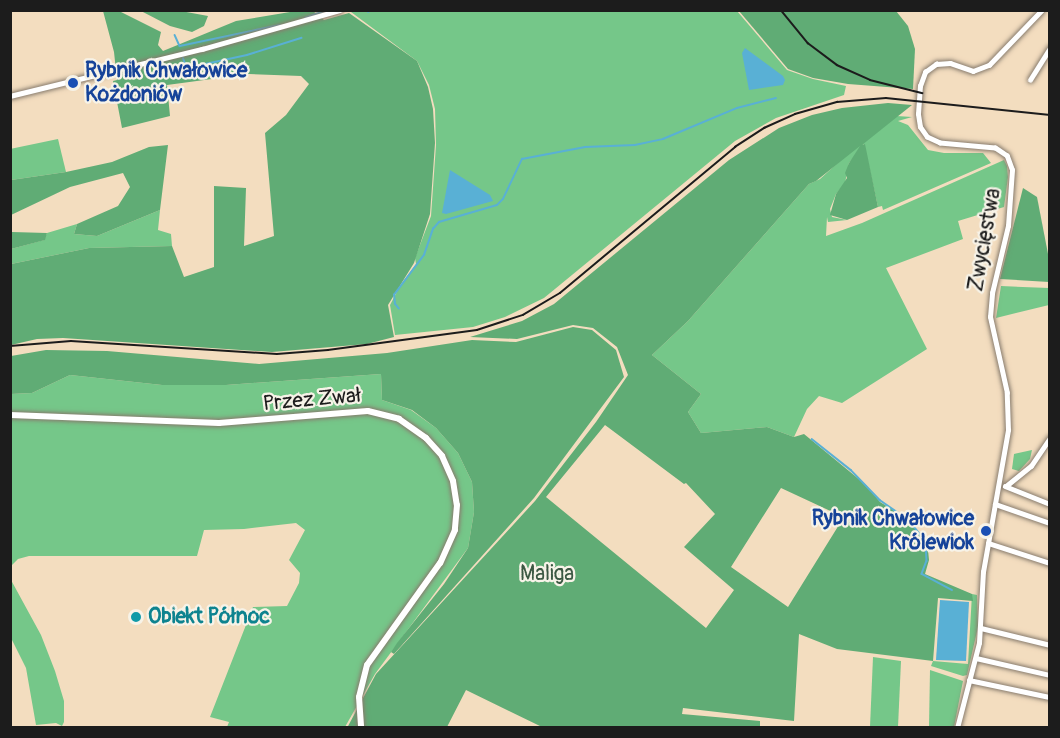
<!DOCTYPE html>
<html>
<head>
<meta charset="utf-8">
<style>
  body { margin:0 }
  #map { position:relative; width:1060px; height:738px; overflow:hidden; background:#f3ddbf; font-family:Pangolin,sans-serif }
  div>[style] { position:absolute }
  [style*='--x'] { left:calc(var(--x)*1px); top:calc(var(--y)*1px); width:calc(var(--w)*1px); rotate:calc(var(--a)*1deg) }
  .green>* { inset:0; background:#75c789 }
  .forest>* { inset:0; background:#60ac75 }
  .water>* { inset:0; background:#59b0d5 }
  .stream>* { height:1.5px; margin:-0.75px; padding:0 0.75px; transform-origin:0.75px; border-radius:0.75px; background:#59b0d5 }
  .roads { filter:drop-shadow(0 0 2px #887c6e) drop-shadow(0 0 2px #887c6e) }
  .minor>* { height:4.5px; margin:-2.25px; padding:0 2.25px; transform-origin:2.25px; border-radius:2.25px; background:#fff }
  .tertiary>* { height:6px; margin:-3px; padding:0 3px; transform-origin:3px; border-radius:3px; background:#fff }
  .rail>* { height:1.5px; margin:-0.75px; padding:0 0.75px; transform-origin:0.75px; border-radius:0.75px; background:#1c1c1c }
  .dots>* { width:16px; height:16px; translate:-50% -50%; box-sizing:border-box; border:3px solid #f7f3e8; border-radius:50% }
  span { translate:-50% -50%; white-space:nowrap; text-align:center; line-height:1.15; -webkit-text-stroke:4.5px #f7f3e8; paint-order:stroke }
  .transit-label { font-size:21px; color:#164399; font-weight:700 }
  .left { translate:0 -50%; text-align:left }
  .right { translate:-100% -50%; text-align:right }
  .street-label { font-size:21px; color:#1c1c1c }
  .park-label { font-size:21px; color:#3b5842 }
  .culture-label { font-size:21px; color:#0d838f; font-weight:700 }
  .frame { position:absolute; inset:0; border:12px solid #1c1c1c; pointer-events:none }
</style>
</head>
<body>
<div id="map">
  <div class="green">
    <div style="clip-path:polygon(354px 10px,737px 11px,787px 70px,813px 79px,846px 86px,844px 95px,776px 118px,735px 141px,544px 298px,505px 317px,473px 327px,395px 335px,390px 305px,400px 286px,416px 264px,415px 258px,431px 216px,436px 145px,435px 109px,429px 85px,417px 61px,351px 12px)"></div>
    <div style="clip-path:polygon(897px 116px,912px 117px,898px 121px,908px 125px,928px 150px,944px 153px,983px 153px,991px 163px,883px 210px,882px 206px,878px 207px,864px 144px,849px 163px,845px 183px,836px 194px,830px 209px,832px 217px,847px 220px,828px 222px,827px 217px,826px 236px,862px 223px,1004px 160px,1007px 166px,1008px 177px,1004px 207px,958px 221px,963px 239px,886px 268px,927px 349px,842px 403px,819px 396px,807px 409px,794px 437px,767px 427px,701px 433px,688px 412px,701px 394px,652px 355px,688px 321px,809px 184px,820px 179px,861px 142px)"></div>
    <div style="clip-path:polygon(58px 139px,66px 172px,11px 180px,10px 149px)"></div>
    <div style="clip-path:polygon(160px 210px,158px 230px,171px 234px,172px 246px,89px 248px,11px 264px,11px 249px,44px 240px,47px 233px,77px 224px,74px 234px,97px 236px)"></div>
    <div style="clip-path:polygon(1001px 286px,1049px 288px,1049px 305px,996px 318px)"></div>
    <div style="clip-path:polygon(381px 374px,382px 400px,411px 410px,436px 428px,458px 453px,472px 482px,474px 512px,468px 548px,375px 674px,345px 727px,227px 727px,229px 722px,210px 717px,253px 607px,287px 606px,299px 583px,300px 573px,289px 560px,305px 530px,296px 523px,244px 529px,204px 530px,197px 556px,29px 556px,18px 559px,11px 566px,11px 394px,32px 393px,70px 375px,162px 385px,226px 385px)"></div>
    <div style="clip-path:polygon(1032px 450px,1030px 459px,1019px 471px,1012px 469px,1014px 454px)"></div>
    <div style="clip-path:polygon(11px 580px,41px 635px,55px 671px,64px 701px,64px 722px,62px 726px,56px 723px,36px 725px,26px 668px,11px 638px)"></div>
    <div style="clip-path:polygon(972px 594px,977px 595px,978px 627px,967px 675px,963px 676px,931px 666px,933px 661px,968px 664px)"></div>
    <div style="clip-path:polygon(873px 657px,901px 661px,898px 727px,870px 727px)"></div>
    <div style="clip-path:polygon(930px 670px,963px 681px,954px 727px,929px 727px)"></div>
  </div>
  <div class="forest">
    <div style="clip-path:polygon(103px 11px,119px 11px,161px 32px,158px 45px,163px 51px,236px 21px,296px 11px,313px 11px,324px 20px,349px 13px,417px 61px,428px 87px,433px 109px,435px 143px,430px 214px,414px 263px,388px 305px,394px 337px,367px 344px,272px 352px,63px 338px,37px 339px,11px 345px,11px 264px,89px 248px,172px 246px,184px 277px,214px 267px,214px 186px,246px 188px,244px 246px,274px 236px,265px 133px,286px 115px,309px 84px,301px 76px,249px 74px,167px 85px,170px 116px,122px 128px,113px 81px,117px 80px,114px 52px)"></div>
    <div style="clip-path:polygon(141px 11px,181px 11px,208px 16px,204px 26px,192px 32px,170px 26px)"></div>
    <div style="clip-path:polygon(739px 11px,896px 11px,908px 26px,915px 49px,913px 89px,848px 84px,813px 78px,788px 69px)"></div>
    <div style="clip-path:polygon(evenodd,888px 103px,912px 105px,862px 145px,865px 144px,878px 207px,847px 220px,830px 215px,836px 194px,847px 178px,845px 173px,849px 163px,860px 146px,816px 181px,809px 184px,688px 321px,652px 355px,701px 394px,688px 412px,701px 433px,767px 427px,794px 437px,804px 434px,866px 485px,880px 502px,903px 516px,927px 540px,929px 560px,925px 574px,972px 594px,973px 601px,938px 598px,933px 661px,837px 649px,799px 634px,794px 721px,683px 708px,682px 714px,760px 721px,760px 727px,542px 727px,466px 690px,447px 727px,347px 728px,376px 674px,535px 501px,596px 422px,628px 375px,617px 347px,593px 328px,573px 325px,517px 339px,470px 337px,522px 321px,554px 304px,729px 160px,779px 128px,812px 115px,842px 108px,888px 103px,605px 425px,684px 484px,686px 483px,715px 514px,684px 547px,734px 590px,706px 628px,546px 497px,605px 425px,888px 103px,781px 488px,839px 515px,842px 520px,788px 607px,731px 567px,781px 488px)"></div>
    <div style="clip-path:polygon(168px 145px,160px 210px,97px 236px,74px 234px,77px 224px,118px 206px,130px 187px,123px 173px,70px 187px,11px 215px,11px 180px,66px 172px,112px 162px,149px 147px)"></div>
    <div style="clip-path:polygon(1023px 188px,1037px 197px,1049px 259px,1049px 282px,1000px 279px)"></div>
    <div style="clip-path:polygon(10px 229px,12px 232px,47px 233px,45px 240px,11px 249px)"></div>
    <div style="clip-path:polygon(573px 327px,592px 330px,616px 350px,624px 377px,534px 498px,394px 654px,391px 652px,397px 643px,444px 584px,468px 548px,474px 512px,472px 482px,458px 453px,436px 428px,412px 410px,382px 400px,381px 374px,226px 385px,162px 385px,70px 375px,32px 393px,11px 394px,11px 356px,46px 350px,107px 351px,259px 364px,387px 353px,472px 340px,516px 342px)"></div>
  </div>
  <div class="water">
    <div style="clip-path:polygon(745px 48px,783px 76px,785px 80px,783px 85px,749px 90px,742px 53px)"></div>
    <div style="clip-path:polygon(450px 170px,490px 195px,493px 201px,446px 214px,442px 213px)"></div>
    <div style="clip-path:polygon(940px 600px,969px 602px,966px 661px,936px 660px)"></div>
  </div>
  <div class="stream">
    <div style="--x:368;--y:12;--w:4;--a:-34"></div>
    <div style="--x:305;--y:18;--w:23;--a:-20"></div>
    <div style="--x:175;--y:35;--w:12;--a:66"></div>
    <div style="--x:180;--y:46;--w:102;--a:-11.9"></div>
    <div style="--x:183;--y:57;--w:12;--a:70"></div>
    <div style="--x:187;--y:68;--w:61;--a:-12.2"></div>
    <div style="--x:247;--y:55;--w:57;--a:-17.5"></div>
    <div style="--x:399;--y:309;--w:6;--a:-129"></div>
    <div style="--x:395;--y:304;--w:9;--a:-96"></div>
    <div style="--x:394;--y:295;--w:50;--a:-53.1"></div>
    <div style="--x:424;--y:255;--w:28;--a:-71"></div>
    <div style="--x:433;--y:229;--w:9;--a:-49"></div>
    <div style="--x:439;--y:222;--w:60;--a:-16.3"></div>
    <div style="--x:497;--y:205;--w:8;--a:-45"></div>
    <div style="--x:503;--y:199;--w:44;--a:-64.6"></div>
    <div style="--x:522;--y:159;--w:64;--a:-10.8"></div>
    <div style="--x:585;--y:147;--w:50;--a:-2.3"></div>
    <div style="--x:635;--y:145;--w:29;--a:-12"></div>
    <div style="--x:663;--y:139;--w:80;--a:-22.7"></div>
    <div style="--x:737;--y:108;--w:40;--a:-14.4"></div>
    <div style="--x:812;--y:439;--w:50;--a:38.5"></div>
    <div style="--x:851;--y:470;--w:42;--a:46"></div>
    <div style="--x:880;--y:500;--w:35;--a:35"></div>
    <div style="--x:909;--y:520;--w:28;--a:52"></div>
    <div style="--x:926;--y:542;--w:19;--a:87"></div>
    <div style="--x:927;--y:561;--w:14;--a:111"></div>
    <div style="--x:922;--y:574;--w:34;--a:28"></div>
  </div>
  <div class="roads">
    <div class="minor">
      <div style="--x:1030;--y:80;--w:38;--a:-58"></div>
      <div style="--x:10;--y:96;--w:198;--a:-13.8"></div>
      <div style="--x:202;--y:49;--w:143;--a:-15.8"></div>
      <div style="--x:1005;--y:486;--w:48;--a:21.8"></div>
      <div style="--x:1006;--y:486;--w:32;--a:-39"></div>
      <div style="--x:1031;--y:466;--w:34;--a:-56"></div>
      <div style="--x:995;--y:504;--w:58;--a:19.1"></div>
      <div style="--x:988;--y:543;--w:65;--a:17.9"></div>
      <div style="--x:981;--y:628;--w:71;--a:13.8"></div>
      <div style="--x:976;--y:658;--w:76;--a:12.9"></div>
      <div style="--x:969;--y:680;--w:83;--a:11.9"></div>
      <div style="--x:957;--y:728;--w:88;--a:-75.5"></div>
      <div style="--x:979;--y:643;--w:71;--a:-86.8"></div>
      <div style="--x:983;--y:572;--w:144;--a:-80"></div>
      <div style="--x:1008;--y:430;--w:37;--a:-92"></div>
      <div style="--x:1007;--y:393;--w:78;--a:-102.6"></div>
      <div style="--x:990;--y:317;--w:24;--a:-85"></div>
      <div style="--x:992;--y:293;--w:69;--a:-76.6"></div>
      <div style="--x:1008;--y:226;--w:56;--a:-85.9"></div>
      <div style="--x:1012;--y:170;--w:15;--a:-110"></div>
      <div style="--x:1007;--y:156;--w:14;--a:-146"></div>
      <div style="--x:995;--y:148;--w:55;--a:-174.8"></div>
      <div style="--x:940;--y:143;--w:14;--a:-155"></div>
      <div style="--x:927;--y:137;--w:12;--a:-125"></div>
      <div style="--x:920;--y:127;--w:13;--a:-99"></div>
      <div style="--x:918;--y:114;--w:28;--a:-86"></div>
      <div style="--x:920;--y:86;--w:15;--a:-70"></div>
      <div style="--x:925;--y:72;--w:14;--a:-36"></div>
      <div style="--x:936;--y:64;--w:14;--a:-4"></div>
      <div style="--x:950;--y:63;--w:24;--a:19"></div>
      <div style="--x:973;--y:71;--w:17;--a:-21"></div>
      <div style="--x:989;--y:65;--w:76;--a:-46.1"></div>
    </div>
    <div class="tertiary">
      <div style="--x:10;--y:415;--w:209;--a:2.2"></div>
      <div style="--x:219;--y:423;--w:149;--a:-4.6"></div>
      <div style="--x:368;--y:411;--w:32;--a:14"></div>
      <div style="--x:399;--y:419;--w:33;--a:35"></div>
      <div style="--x:426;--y:438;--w:24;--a:48"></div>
      <div style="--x:442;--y:456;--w:27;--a:66"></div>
      <div style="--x:453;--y:481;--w:24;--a:81"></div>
      <div style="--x:457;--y:505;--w:25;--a:95"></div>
      <div style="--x:455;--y:530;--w:36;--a:114"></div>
      <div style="--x:440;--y:563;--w:125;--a:125.6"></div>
      <div style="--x:367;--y:665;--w:33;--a:104"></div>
      <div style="--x:359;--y:697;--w:31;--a:86"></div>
    </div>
  </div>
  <div class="rail">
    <div style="--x:781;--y:10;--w:43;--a:50.7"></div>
    <div style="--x:808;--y:43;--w:36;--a:37"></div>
    <div style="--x:837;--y:65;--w:36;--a:24"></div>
    <div style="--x:870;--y:80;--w:54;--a:14"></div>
    <div style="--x:10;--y:346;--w:61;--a:-4.7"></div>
    <div style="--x:71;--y:341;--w:206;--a:3.6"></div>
    <div style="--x:277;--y:354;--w:51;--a:-4.5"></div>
    <div style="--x:328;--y:350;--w:150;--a:-7.6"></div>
    <div style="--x:477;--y:330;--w:48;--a:-18.1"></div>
    <div style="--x:523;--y:315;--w:43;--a:-30.7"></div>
    <div style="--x:560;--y:293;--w:228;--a:-39.8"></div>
    <div style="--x:735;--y:147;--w:35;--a:-33"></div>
    <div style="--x:764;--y:128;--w:34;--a:-24"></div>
    <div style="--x:795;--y:114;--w:44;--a:-15.9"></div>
    <div style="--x:837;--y:102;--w:49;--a:-4.7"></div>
    <div style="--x:886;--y:98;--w:165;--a:5.9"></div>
  </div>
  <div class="dots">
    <div style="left:73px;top:83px;background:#1a4fb4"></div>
    <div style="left:986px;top:531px;background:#1a4fb4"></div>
    <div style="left:136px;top:617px;background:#0f9aa8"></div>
  </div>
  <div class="transit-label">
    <span class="left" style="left:85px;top:83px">Rybnik Chwałowice<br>Kożdoniów</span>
    <span class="right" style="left:974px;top:531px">Rybnik Chwałowice<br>Królewiok</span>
  </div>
  <div class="street-label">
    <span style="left:985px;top:240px;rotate:-80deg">Zwycięstwa</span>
    <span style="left:312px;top:400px;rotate:-5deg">Przez Zwał</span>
  </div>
  <div class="park-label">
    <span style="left:547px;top:574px">Maliga</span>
  </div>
  <div class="culture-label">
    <span class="left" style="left:148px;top:617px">Obiekt Północ</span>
  </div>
  <div class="frame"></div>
</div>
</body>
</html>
